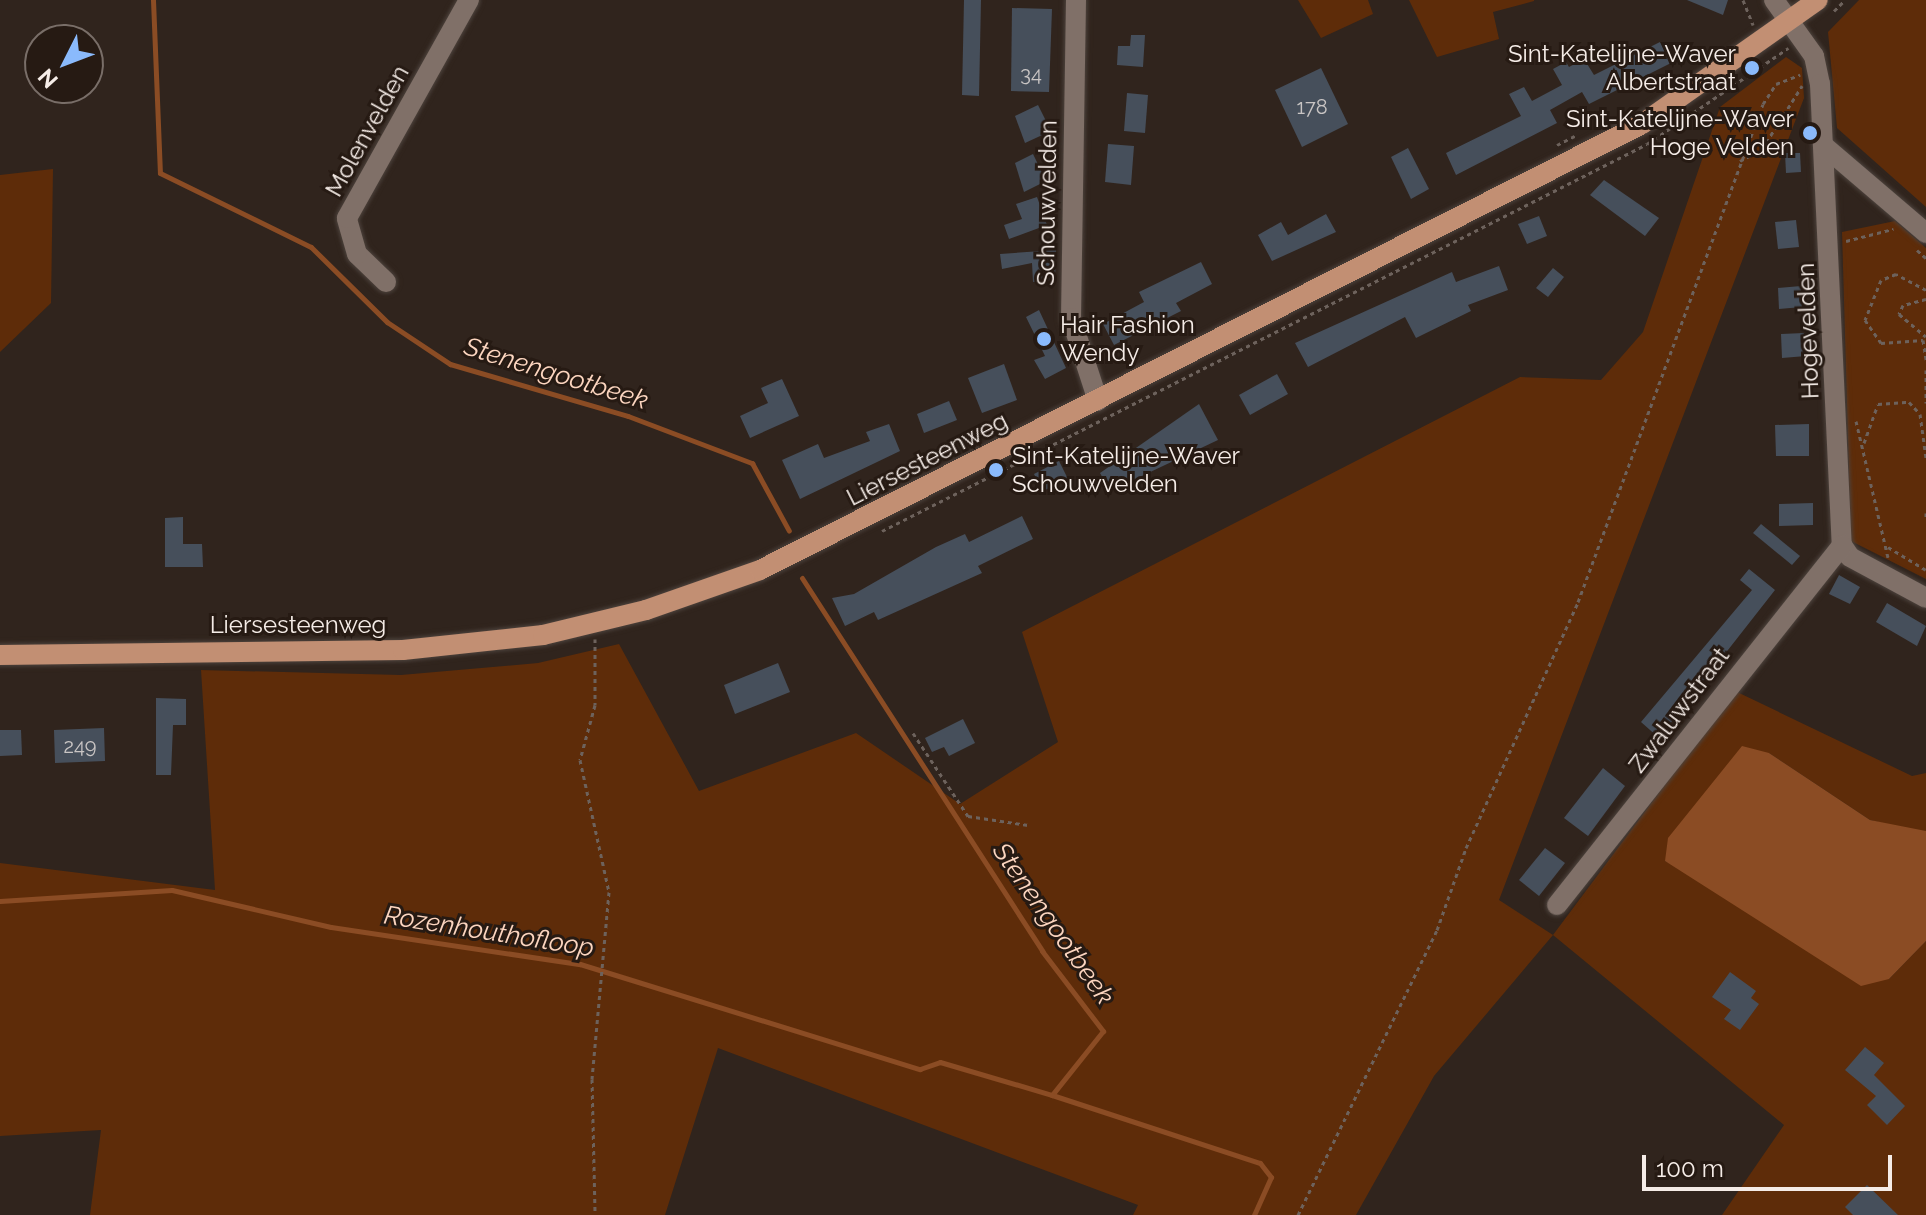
<!DOCTYPE html>
<html>
<head>
<meta charset="utf-8">
<style>
  body { margin:0 }
  #map { position:relative; width:1926px; height:1215px; overflow:hidden; background:#30241d; font-family:Raleway,sans-serif }
  div>[style] { position:absolute }
  [style*='--x'] { left:calc(var(--x)*1px); top:calc(var(--y)*1px); width:calc(var(--w)*1px); rotate:calc(var(--a)*1deg) }
  .green>* { inset:0; background:#5e2c09 }
  .water>* { inset:0; background:#8b4c24 }
  .stream>* { height:5px; margin:-2.5px; padding:0 2.5px; transform-origin:2.5px; border-radius:2.5px; background:#8b4c24 }
  .building>* { inset:0; background:#464f5b }
  .path>* { height:3px; margin-top:-1.5px; transform-origin:0; background:repeating-linear-gradient(90deg,#6d625c 0 4px,transparent 0 8px) }
  .roads { filter:drop-shadow(0 0 2px #4d433d) drop-shadow(0 0 2px #4d433d) }
  .minor>* { height:20px; margin:-10px; padding:0 10px; transform-origin:10px; border-radius:10px; background:#807068 }
  .major>* { height:20px; margin:-10px; padding:0 10px; transform-origin:10px; border-radius:10px; background:#c28f73 }
  .dots>* { width:22px; height:22px; translate:-50% -50%; box-sizing:border-box; border:4px solid #261a13; border-radius:50% }
  span { translate:-50% -50%; white-space:nowrap; text-align:center; line-height:1.15; -webkit-text-stroke:6px #261a13; paint-order:stroke }
  .number-label { font-size:20px; color:#c9c5c4 }
  .number-label span { -webkit-text-stroke-width:0 }
  .poi-label { font-size:24px; color:#f5ece7 }
  .right { translate:-100% -50%; text-align:right }
  .left { translate:0 -50%; text-align:left }
  .street-label { font-size:24px; color:#f5ece7 }
  .water-label { font-size:26px; color:#fcd5bf; font-style:italic }
  .north { position:absolute; left:24px; top:24px; width:80px; height:80px; box-sizing:border-box; background:#261a13; border:2px solid #796e68; border-radius:50%; rotate:228deg; font-size:22px; font-weight:700; line-height:32px; text-align:center; color:#f5ece7 }
  .north::after { content:''; display:block; margin:auto; width:28px; height:36px; background:#8abafc; clip-path:polygon(50% 0,100% 100%,50% 72%,0 100%) }
  .scale { position:absolute; left:1642px; top:1155px; width:250px; height:36px; box-sizing:border-box; border:4px solid #f5ece7; border-top:0; padding-left:10px; font-size:24px; line-height:28px; white-space:nowrap; color:#f5ece7; -webkit-text-stroke:6px #261a13; paint-order:stroke }
</style>
</head>
<body>
<div id="map">
  <div class="green">
    <div style="clip-path:polygon(1298px 0,1368px 0,1373px 14px,1321px 38px)"></div>
    <div style="clip-path:polygon(1409px 0,1534px 0,1534px 1px,1493px 12px,1499px 39px,1437px 57px)"></div>
    <div style="clip-path:polygon(1859px 0,1926px 0,1926px 207px,1837px 128px,1828px 32px)"></div>
    <div style="clip-path:polygon(1786px 57px,1802px 68px,1804px 98px,1499px 900px,1553px 935px,1735px 691px,1912px 776px,1926px 773px,1926px 831px,1911px 830px,1870px 820px,1769px 753px,1665px 861px,1889px 979px,1926px 941px,1926px 1215px,1722px 1215px,1784px 1125px,1553px 935px,1434px 1076px,1356px 1215px,1133px 1215px,1138px 1205px,718px 1048px,665px 1215px,90px 1215px,101px 1130px,0 1136px,0 863px,215px 890px,201px 670px,401px 675px,538px 663px,619px 644px,699px 791px,856px 733px,960px 804px,1058px 742px,1022px 632px,1520px 377px,1601px 380px,1643px 332px,1720px 107px)"></div>
    <div style="clip-path:polygon(53px 169px,51px 303px,0 352px,0 175px)"></div>
    <div style="clip-path:polygon(1895px 221px,1926px 248px,1926px 579px,1851px 541px,1842px 232px)"></div>
  </div>
  <div class="water">
    <div style="clip-path:polygon(1742px 746px,1769px 753px,1870px 820px,1926px 831px,1926px 941px,1889px 979px,1861px 986px,1665px 861px,1668px 838px)"></div>
  </div>
  <div class="stream">
    <div style="--x:153;--y:0;--w:173;--a:87.7"></div>
    <div style="--x:160;--y:173;--w:168;--a:26.1"></div>
    <div style="--x:311;--y:247;--w:107;--a:44.6"></div>
    <div style="--x:387;--y:322;--w:76;--a:33.7"></div>
    <div style="--x:450;--y:364;--w:185;--a:16.3"></div>
    <div style="--x:628;--y:416;--w:133;--a:20.8"></div>
    <div style="--x:752;--y:463;--w:77;--a:61.4"></div>
    <div style="--x:802;--y:578;--w:444;--a:57.2"></div>
    <div style="--x:1042;--y:951;--w:101;--a:52.7"></div>
    <div style="--x:1103;--y:1031;--w:82;--a:128.6"></div>
    <div style="--x:1052;--y:1095;--w:219;--a:18.1"></div>
    <div style="--x:1260;--y:1163;--w:18;--a:52"></div>
    <div style="--x:1271;--y:1177;--w:42;--a:114.1"></div>
    <div style="--x:0;--y:901;--w:172;--a:-3.7"></div>
    <div style="--x:172;--y:890;--w:163;--a:13.1"></div>
    <div style="--x:331;--y:927;--w:252;--a:8.5"></div>
    <div style="--x:580;--y:964;--w:356;--a:17.2"></div>
    <div style="--x:920;--y:1069;--w:21;--a:-19"></div>
    <div style="--x:940;--y:1062;--w:117;--a:16.4"></div>
  </div>
  <div class="building">
    <div style="clip-path:polygon(964px 0,981px 0,979px 96px,962px 95px)"></div>
    <div style="clip-path:polygon(1687px 0,1728px 0,1723px 15px)"></div>
    <div style="clip-path:polygon(1012px 8px,1052px 9px,1049px 92px,1011px 91px)"></div>
    <div style="clip-path:polygon(1131px 35px,1145px 35px,1143px 67px,1117px 65px,1118px 46px,1130px 46px)"></div>
    <div style="clip-path:polygon(1660px 42px,1671px 63px,1589px 104px,1582px 92px,1550px 110px,1557px 123px,1456px 175px,1446px 153px,1521px 116px,1509px 94px,1524px 87px,1532px 101px,1562px 85px,1553px 69px,1566px 62px,1569px 67px,1584px 59px,1594px 75px)"></div>
    <div style="clip-path:polygon(1321px 68px,1348px 124px,1302px 147px,1275px 90px)"></div>
    <div style="clip-path:polygon(1127px 93px,1148px 95px,1145px 133px,1124px 131px)"></div>
    <div style="clip-path:polygon(1038px 105px,1051px 131px,1025px 143px,1015px 116px)"></div>
    <div style="clip-path:polygon(1108px 144px,1134px 146px,1131px 185px,1105px 182px)"></div>
    <div style="clip-path:polygon(1408px 148px,1429px 189px,1411px 199px,1391px 157px)"></div>
    <div style="clip-path:polygon(1785px 153px,1800px 153px,1801px 172px,1786px 173px)"></div>
    <div style="clip-path:polygon(1033px 154px,1046px 181px,1024px 192px,1015px 163px)"></div>
    <div style="clip-path:polygon(1604px 180px,1659px 218px,1645px 236px,1590px 195px)"></div>
    <div style="clip-path:polygon(1037px 197px,1047px 225px,1009px 239px,1004px 225px,1022px 219px,1016px 204px)"></div>
    <div style="clip-path:polygon(1326px 214px,1336px 232px,1272px 261px,1258px 235px,1281px 222px,1288px 235px)"></div>
    <div style="clip-path:polygon(1539px 216px,1547px 236px,1527px 244px,1518px 224px)"></div>
    <div style="clip-path:polygon(1796px 220px,1799px 247px,1778px 249px,1775px 222px)"></div>
    <div style="clip-path:polygon(1056px 250px,1055px 280px,1033px 282px,1032px 263px,1002px 269px,1000px 254px)"></div>
    <div style="clip-path:polygon(1201px 262px,1212px 284px,1176px 303px,1181px 311px,1114px 345px,1103px 324px,1144px 302px,1139px 292px)"></div>
    <div style="clip-path:polygon(1499px 266px,1508px 290px,1468px 305px,1471px 311px,1416px 338px,1405px 317px,1308px 367px,1295px 343px,1452px 272px,1456px 282px)"></div>
    <div style="clip-path:polygon(1553px 268px,1564px 277px,1548px 297px,1536px 288px)"></div>
    <div style="clip-path:polygon(1801px 286px,1802px 307px,1779px 309px,1778px 288px)"></div>
    <div style="clip-path:polygon(1039px 310px,1066px 368px,1045px 379px,1034px 360px,1045px 356px,1026px 317px)"></div>
    <div style="clip-path:polygon(1804px 333px,1806px 356px,1782px 358px,1781px 334px)"></div>
    <div style="clip-path:polygon(1004px 364px,1017px 400px,982px 413px,968px 378px)"></div>
    <div style="clip-path:polygon(1277px 374px,1288px 394px,1250px 415px,1239px 395px)"></div>
    <div style="clip-path:polygon(782px 379px,799px 416px,750px 438px,740px 416px,768px 403px,761px 388px)"></div>
    <div style="clip-path:polygon(949px 401px,957px 420px,924px 433px,917px 414px)"></div>
    <div style="clip-path:polygon(1199px 404px,1218px 440px,1110px 491px,1100px 473px)"></div>
    <div style="clip-path:polygon(889px 424px,900px 451px,800px 499px,782px 460px,818px 444px,824px 458px,870px 441px,866px 432px)"></div>
    <div style="clip-path:polygon(1809px 424px,1809px 456px,1776px 456px,1775px 425px)"></div>
    <div style="clip-path:polygon(1059px 461px,1068px 479px,1043px 491px,1034px 474px)"></div>
    <div style="clip-path:polygon(1813px 503px,1813px 525px,1779px 526px,1779px 504px)"></div>
    <div style="clip-path:polygon(1022px 516px,1033px 539px,978px 566px,982px 573px,878px 620px,874px 612px,845px 626px,832px 598px,854px 594px,936px 547px,965px 534px,969px 542px)"></div>
    <div style="clip-path:polygon(183px 517px,183px 544px,202px 544px,203px 567px,165px 567px,165px 518px)"></div>
    <div style="clip-path:polygon(1761px 524px,1800px 556px,1792px 565px,1753px 533px)"></div>
    <div style="clip-path:polygon(1749px 569px,1775px 590px,1659px 738px,1641px 722px,1752px 590px,1740px 580px)"></div>
    <div style="clip-path:polygon(1839px 575px,1860px 587px,1850px 604px,1829px 594px)"></div>
    <div style="clip-path:polygon(1887px 603px,1926px 626px,1917px 646px,1876px 622px)"></div>
    <div style="clip-path:polygon(778px 663px,790px 692px,735px 714px,724px 685px)"></div>
    <div style="clip-path:polygon(156px 698px,186px 699px,186px 725px,173px 725px,171px 775px,156px 775px)"></div>
    <div style="clip-path:polygon(963px 719px,975px 743px,949px 756px,944px 747px,932px 752px,925px 738px)"></div>
    <div style="clip-path:polygon(104px 728px,105px 761px,55px 763px,54px 730px)"></div>
    <div style="clip-path:polygon(0 730px,21px 730px,22px 755px,0 756px)"></div>
    <div style="clip-path:polygon(1603px 768px,1625px 786px,1588px 836px,1564px 818px)"></div>
    <div style="clip-path:polygon(1545px 848px,1565px 863px,1539px 896px,1519px 880px)"></div>
    <div style="clip-path:polygon(1730px 972px,1756px 991px,1751px 998px,1759px 1004px,1740px 1030px,1724px 1019px,1731px 1010px,1712px 997px)"></div>
    <div style="clip-path:polygon(1865px 1047px,1884px 1063px,1874px 1075px,1905px 1106px,1887px 1125px,1867px 1105px,1876px 1096px,1845px 1070px)"></div>
    <div style="clip-path:polygon(1867px 1185px,1898px 1215px,1853px 1215px,1845px 1207px)"></div>
  </div>
  <div class="path">
    <div style="--x:1743;--y:0;--w:27;--a:68"></div>
    <div style="--x:1834;--y:11;--w:16;--a:-45"></div>
    <div style="--x:1557;--y:145;--w:20;--a:-27"></div>
    <div style="--x:1740;--y:161;--w:25;--a:-29"></div>
    <div style="--x:1762;--y:149;--w:75;--a:-57.6"></div>
    <div style="--x:1846;--y:241;--w:49;--a:-14.3"></div>
    <div style="--x:1917;--y:250;--w:12;--a:42"></div>
    <div style="--x:1926;--y:290;--w:34;--a:-152"></div>
    <div style="--x:1896;--y:274;--w:16;--a:158"></div>
    <div style="--x:1881;--y:280;--w:43;--a:111.8"></div>
    <div style="--x:1865;--y:320;--w:28;--a:55"></div>
    <div style="--x:1881;--y:343;--w:42;--a:-4.1"></div>
    <div style="--x:1923;--y:340;--w:20;--a:81"></div>
    <div style="--x:1926;--y:299;--w:24;--a:165"></div>
    <div style="--x:1903;--y:305;--w:10;--a:114"></div>
    <div style="--x:1899;--y:314;--w:35;--a:40"></div>
    <div style="--x:1926;--y:370;--w:33;--a:90"></div>
    <div style="--x:1856;--y:421;--w:140;--a:76.8"></div>
    <div style="--x:1864;--y:443;--w:41;--a:-70.3"></div>
    <div style="--x:1878;--y:404;--w:31;--a:-4"></div>
    <div style="--x:1909;--y:402;--w:16;--a:47"></div>
    <div style="--x:1920;--y:414;--w:44;--a:82.2"></div>
    <div style="--x:1926;--y:513;--w:4;--a:90"></div>
    <div style="--x:882;--y:531;--w:857;--a:-26.83"></div>
    <div style="--x:1647;--y:144;--w:171;--a:-34.2"></div>
    <div style="--x:1888;--y:547;--w:44;--a:31.2"></div>
    <div style="--x:595;--y:639;--w:66;--a:90"></div>
    <div style="--x:595;--y:705;--w:57;--a:105.3"></div>
    <div style="--x:580;--y:760;--w:135;--a:77.6"></div>
    <div style="--x:609;--y:892;--w:188;--a:95.2"></div>
    <div style="--x:592;--y:1079;--w:136;--a:88.7"></div>
    <div style="--x:913;--y:733;--w:100;--a:56.5"></div>
    <div style="--x:968;--y:816;--w:61;--a:8.5"></div>
    <div style="--x:1298;--y:1215;--w:317;--a:-64"></div>
    <div style="--x:1437;--y:930;--w:87;--a:-70.5"></div>
    <div style="--x:1466;--y:848;--w:270;--a:-65.5"></div>
    <div style="--x:1578;--y:602;--w:531;--a:-69.62"></div>
    <div style="--x:1763;--y:104;--w:24;--a:-57"></div>
    <div style="--x:1776;--y:84;--w:26;--a:-21"></div>
  </div>
  <div class="roads">
    <div class="minor">
      <div style="--x:1076;--y:0;--w:318;--a:90.9"></div>
      <div style="--x:1071;--y:318;--w:87;--a:72"></div>
      <div style="--x:1774;--y:0;--w:69;--a:54.5"></div>
      <div style="--x:1814;--y:56;--w:29;--a:78"></div>
      <div style="--x:1820;--y:84;--w:462;--a:87.3"></div>
      <div style="--x:1842;--y:545;--w:14;--a:56"></div>
      <div style="--x:1850;--y:557;--w:86;--a:28.3"></div>
      <div style="--x:1824;--y:146;--w:134;--a:40.5"></div>
      <div style="--x:386;--y:282;--w:40;--a:-136"></div>
      <div style="--x:357;--y:254;--w:37;--a:-106"></div>
      <div style="--x:347;--y:218;--w:250;--a:-60.8"></div>
      <div style="--x:1557;--y:905;--w:459;--a:-51.6"></div>
    </div>
    <div class="major">
      <div style="--x:0;--y:655;--w:403;--a:-0.7"></div>
      <div style="--x:403;--y:650;--w:141;--a:-6.1"></div>
      <div style="--x:543;--y:635;--w:106;--a:-13.6"></div>
      <div style="--x:646;--y:610;--w:121;--a:-19.3"></div>
      <div style="--x:760;--y:570;--w:988;--a:-26.82"></div>
      <div style="--x:1642;--y:124;--w:215;--a:-35.2"></div>
    </div>
  </div>
  <div class="dots">
    <div style="left:1752px;top:68px;background:#8abafc"></div>
    <div style="left:1810px;top:133px;background:#8abafc"></div>
    <div style="left:1044px;top:339px;background:#8abafc"></div>
    <div style="left:996px;top:470px;background:#8abafc"></div>
  </div>
  <div class="number-label">
    <span style="left:1031px;top:74px">34</span>
    <span style="left:1312px;top:107px">178</span>
    <span style="left:80px;top:746px">249</span>
  </div>
  <div class="poi-label">
    <span class="right" style="left:1736px;top:68px">Sint-Katelijne-Waver<br>Albertstraat</span>
    <span class="right" style="left:1794px;top:133px">Sint-Katelijne-Waver<br>Hoge Velden</span>
    <span class="left" style="left:1060px;top:339px">Hair Fashion<br>Wendy</span>
    <span class="left" style="left:1012px;top:470px">Sint-Katelijne-Waver<br>Schouwvelden</span>
  </div>
  <div class="street-label">
    <span style="left:367px;top:131px;rotate:-61deg">Molenvelden</span>
    <span style="left:1047px;top:203px;rotate:-89deg">Schouwvelden</span>
    <span style="left:1808px;top:331px;rotate:-92deg">Hogevelden</span>
    <span style="left:927px;top:459px;rotate:-27deg">Liersesteenweg</span>
    <span style="left:298px;top:625px">Liersesteenweg</span>
    <span style="left:1679px;top:710px;rotate:-53deg">Zwaluwstraat</span>
  </div>
  <div class="water-label">
    <span style="left:556px;top:374px;rotate:17deg">Stenengootbeek</span>
    <span style="left:1053px;top:924px;rotate:55deg">Stenengootbeek</span>
    <span style="left:489px;top:932px;rotate:9deg">Rozenhouthofloop</span>
  </div>
  <div class="north">N</div>
  <div class="scale">100 m</div>
</div>
</body>
</html>
